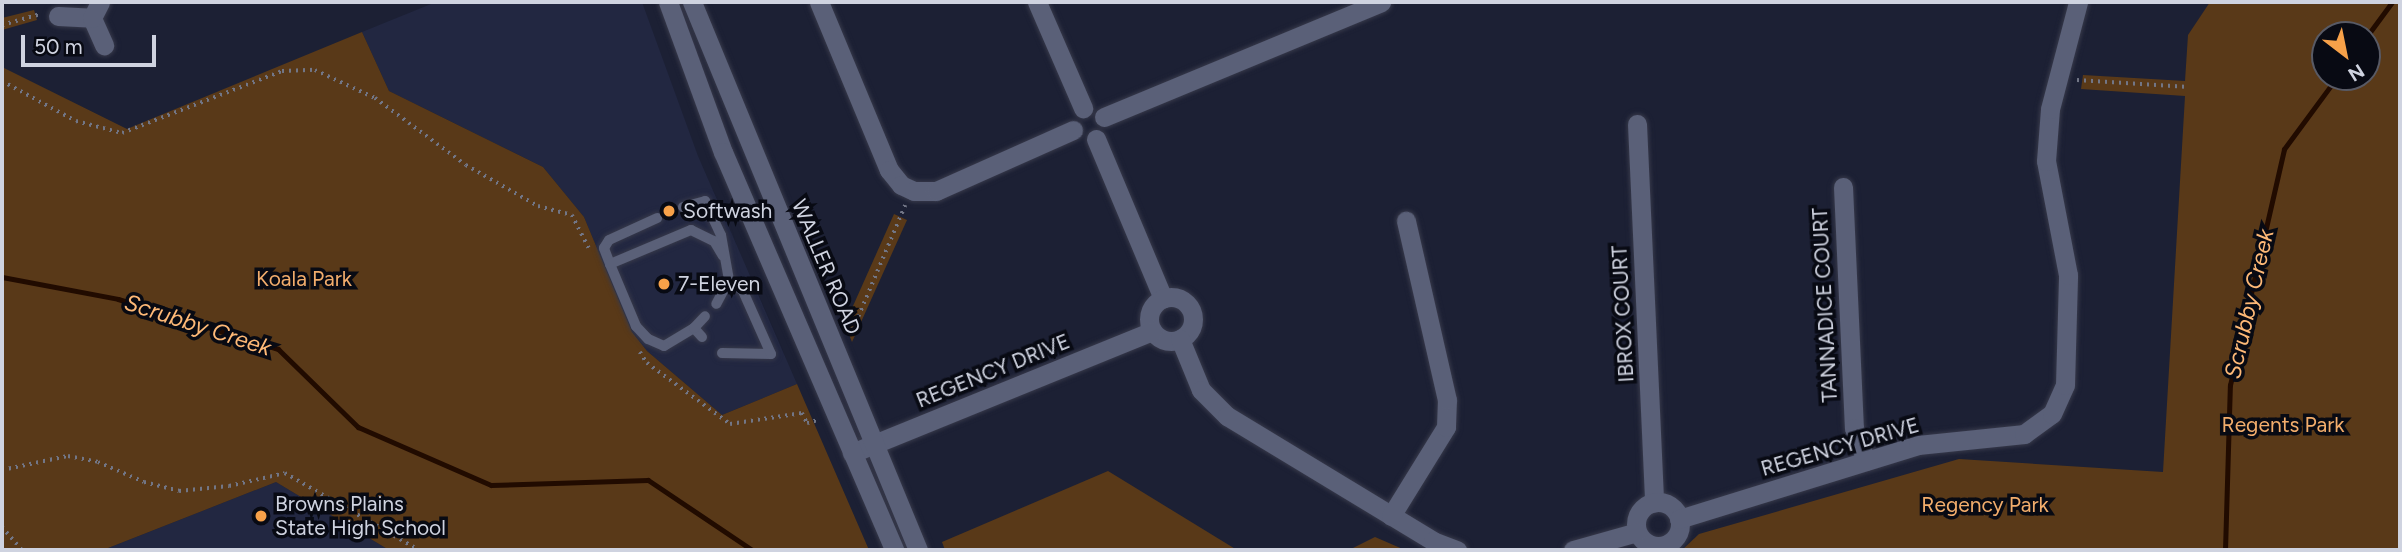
<!DOCTYPE html>
<html>
<head>
<meta charset="utf-8">
<style>
  body { margin:0 }
  #map { position:relative; width:2402px; height:552px; overflow:hidden; background:#1c2034; font-family:Figtree,sans-serif }
  div>[style] { position:absolute }
  [style*='--x'] { left:calc(var(--x)*1px); top:calc(var(--y)*1px); width:calc(var(--w)*1px); rotate:calc(var(--a)*1deg) }
  .built>* { inset:0; background:#222741 }
  .green>* { inset:0; background:#593918 }
  .stream>* { height:5px; margin:-2.5px; padding:0 2.5px; transform-origin:2.5px; border-radius:2.5px; background:#210b00 }
  .path>* { height:3.5px; margin-top:-1.75px; transform-origin:0; background:repeating-linear-gradient(90deg,#727686 0 2px,transparent 0 7px) }
  .roads { filter:drop-shadow(0 0 2px #37394a) drop-shadow(0 0 2px #37394a) }
  .service>* { height:10px; margin:-5px; padding:0 5px; transform-origin:5px; border-radius:5px; background:#5a6078 }
  .minor>* { height:19px; margin:-9.5px; padding:0 9.5px; transform-origin:9.5px; border-radius:9.5px; background:#5a6078 }
  .minor>.ring { margin:-9.5px; padding:0; box-sizing:content-box; background:none; border:19px solid #5a6078; border-radius:50% }
  .tertiary>* { height:19px; margin:-9.5px; padding:0 9.5px; transform-origin:9.5px; border-radius:9.5px; background:#5a6078 }
  .dots>* { width:19px; height:19px; translate:-50% -50%; box-sizing:border-box; border:4px solid #080a13; border-radius:50% }
  span { translate:-50% -50%; white-space:nowrap; text-align:center; line-height:1.15; -webkit-text-stroke:7px #080a13; paint-order:stroke }
  .poi-label { font-size:21px; color:#cfd3e0 }
  .left { translate:0 -50%; text-align:left }
  .street-label { font-size:21px; color:#cfd3e0 }
  .park-label { font-size:21px; color:#f2ad6c }
  .water-label { font-size:23px; color:#feb977; font-style:italic }
  .frame { position:absolute; inset:0; border:4px solid #cfd3e0; pointer-events:none }
  .north { position:absolute; left:2311px; top:21px; width:70px; height:70px; box-sizing:border-box; background:#080a13; border:2px solid #585a65; border-radius:50%; rotate:148deg; font-size:19px; font-weight:700; line-height:28px; text-align:center; color:#cfd3e0 }
  .north::after { content:''; display:block; margin:auto; width:24px; height:32px; background:#f7a149; clip-path:polygon(50% 0,100% 100%,50% 72%,0 100%) }
  .scale { position:absolute; left:21px; top:35px; width:135px; height:32px; box-sizing:border-box; border:4px solid #cfd3e0; border-top:0; padding-left:9px; font-size:21px; line-height:24px; white-space:nowrap; color:#cfd3e0; -webkit-text-stroke:5px #080a13; paint-order:stroke }
</style>
</head>
<body>
<div id="map">
  <div class="built">
    <div style="clip-path:polygon(436px 2px,642px 2px,698px 156px,797px 384px,722px 415px,647px 351px,632px 332px,584px 217px,543px 167px,389px 91px,362px 32px)"></div>
    <div style="clip-path:polygon(276px 482px,389px 550px,103px 550px)"></div>
  </div>
  <div class="green">
    <div style="clip-path:polygon(evenodd,2210px 2px,2400px 2px,2400px 550px,1682px 550px,1699px 534px,1959px 459px,2163px 472px,2185px 96px,2081px 89px,2083px 75px,2185px 81px,2188px 35px,2210px 2px,2367px 35px,2367px 77px,2325px 77px,2325px 35px,2367px 35px)"></div>
    <div style="clip-path:polygon(34px 10px,37px 20px,2px 30px,2px 18px)"></div>
    <div style="clip-path:polygon(362px 32px,389px 91px,543px 167px,584px 217px,632px 332px,647px 351px,722px 415px,797px 384px,869px 550px,389px 550px,276px 482px,103px 550px,2px 550px,2px 67px,127px 129px)"></div>
    <div style="clip-path:polygon(894px 214px,907px 220px,852px 342px,845px 324px)"></div>
    <div style="clip-path:polygon(1108px 471px,1237px 550px,945px 550px,942px 542px)"></div>
    <div style="clip-path:polygon(1375px 537px,1405px 550px,1349px 550px)"></div>
  </div>
  <div class="stream">
    <div style="--x:2367;--y:36;--w:42;--a:-53.7"></div>
    <div style="--x:2;--y:277;--w:118;--a:10.7"></div>
    <div style="--x:118;--y:299;--w:168;--a:17.4"></div>
    <div style="--x:278;--y:349;--w:112;--a:44.3"></div>
    <div style="--x:358;--y:427;--w:145;--a:23.6"></div>
    <div style="--x:491;--y:485;--w:157;--a:-1.8"></div>
    <div style="--x:648;--y:480;--w:125;--a:33.9"></div>
    <div style="--x:2225;--y:550;--w:165;--a:-88.3"></div>
    <div style="--x:2230;--y:385;--w:242;--a:-77.1"></div>
    <div style="--x:2284;--y:149;--w:89;--a:-53.6"></div>
  </div>
  <div class="path">
    <div style="--x:2;--y:25;--w:40;--a:-16"></div>
    <div style="--x:2077;--y:80;--w:112;--a:3.6"></div>
    <div style="--x:2;--y:81;--w:84;--a:28.4"></div>
    <div style="--x:76;--y:121;--w:48;--a:14.6"></div>
    <div style="--x:122;--y:133;--w:172;--a:-21.2"></div>
    <div style="--x:282;--y:71;--w:33;--a:-2"></div>
    <div style="--x:315;--y:70;--w:66;--a:25"></div>
    <div style="--x:375;--y:98;--w:113;--a:36.4"></div>
    <div style="--x:466;--y:165;--w:83;--a:29.7"></div>
    <div style="--x:538;--y:206;--w:35;--a:15"></div>
    <div style="--x:572;--y:215;--w:37;--a:63"></div>
    <div style="--x:850;--y:336;--w:142;--a:-67.2"></div>
    <div style="--x:640;--y:352;--w:13;--a:58"></div>
    <div style="--x:647;--y:363;--w:103;--a:36.3"></div>
    <div style="--x:730;--y:424;--w:73;--a:-8.7"></div>
    <div style="--x:802;--y:413;--w:11;--a:63"></div>
    <div style="--x:807;--y:423;--w:11;--a:-15"></div>
    <div style="--x:2;--y:470;--w:67;--a:-12"></div>
    <div style="--x:68;--y:456;--w:31;--a:11"></div>
    <div style="--x:98;--y:462;--w:50;--a:23.5"></div>
    <div style="--x:144;--y:482;--w:36;--a:14"></div>
    <div style="--x:179;--y:491;--w:50;--a:-5.7"></div>
    <div style="--x:229;--y:486;--w:57;--a:-13.1"></div>
    <div style="--x:285;--y:473;--w:155;--a:29.9"></div>
    <div style="--x:2;--y:527;--w:30;--a:49"></div>
  </div>
  <div class="roads">
    <div class="service">
      <div style="--x:683;--y:207;--w:23;--a:-15"></div>
      <div style="--x:705;--y:201;--w:38;--a:65"></div>
      <div style="--x:721;--y:235;--w:46;--a:79.9"></div>
      <div style="--x:729;--y:280;--w:27;--a:118"></div>
      <div style="--x:610;--y:264;--w:17;--a:-111"></div>
      <div style="--x:604;--y:248;--w:9;--a:-58"></div>
      <div style="--x:609;--y:240;--w:53;--a:-24.6"></div>
      <div style="--x:694;--y:328;--w:35;--a:149"></div>
      <div style="--x:664;--y:346;--w:17;--a:-156"></div>
      <div style="--x:648;--y:339;--w:18;--a:-133"></div>
      <div style="--x:636;--y:326;--w:67;--a:-112.8"></div>
      <div style="--x:610;--y:264;--w:88;--a:-22.8"></div>
      <div style="--x:691;--y:230;--w:25;--a:26"></div>
      <div style="--x:714;--y:241;--w:17;--a:59"></div>
      <div style="--x:702;--y:337;--w:12;--a:-132"></div>
      <div style="--x:694;--y:328;--w:16;--a:-47"></div>
      <div style="--x:722;--y:353;--w:49;--a:1.2"></div>
      <div style="--x:771;--y:354;--w:69;--a:-114"></div>
      <div style="--x:743;--y:291;--w:18;--a:-142"></div>
    </div>
    <div class="minor">
      <div style="--x:819;--y:2;--w:182;--a:67.4"></div>
      <div style="--x:889;--y:170;--w:19;--a:51"></div>
      <div style="--x:901;--y:185;--w:14;--a:25"></div>
      <div style="--x:914;--y:191;--w:22;--a:0"></div>
      <div style="--x:936;--y:191;--w:150;--a:-24"></div>
      <div style="--x:1037;--y:2;--w:116;--a:66.5"></div>
      <div style="--x:58;--y:16;--w:34;--a:3"></div>
      <div style="--x:92;--y:18;--w:30;--a:66"></div>
      <div style="--x:92;--y:18;--w:18;--a:-63"></div>
      <div style="--x:1104;--y:117;--w:300;--a:-22.5"></div>
      <div style="--x:1637;--y:124;--w:379;--a:87.4"></div>
      <div style="--x:1096;--y:139;--w:173;--a:67.2"></div>
      <div style="--x:1843;--y:187;--w:241;--a:87.4"></div>
      <div style="--x:1854;--y:428;--w:35;--a:70"></div>
      <div class="ring" style="left:1149px;top:297px;width:25px;height:25px"></div>
      <div style="--x:1180;--y:339;--w:55;--a:67.6"></div>
      <div style="--x:1201;--y:390;--w:37;--a:45"></div>
      <div style="--x:1227;--y:416;--w:241;--a:31.2"></div>
      <div style="--x:1433;--y:541;--w:26;--a:21"></div>
      <div style="--x:852;--y:453;--w:324;--a:-22.1"></div>
      <div class="ring" style="left:1636px;top:502px;width:25px;height:25px"></div>
      <div style="--x:1391;--y:516;--w:105;--a:-58.3"></div>
      <div style="--x:1446;--y:427;--w:27;--a:-88"></div>
      <div style="--x:1447;--y:400;--w:184;--a:-102.9"></div>
      <div style="--x:1679;--y:519;--w:250;--a:-17.2"></div>
      <div style="--x:1918;--y:445;--w:107;--a:-5.9"></div>
      <div style="--x:2024;--y:434;--w:34;--a:-36"></div>
      <div style="--x:2052;--y:414;--w:32;--a:-66"></div>
      <div style="--x:2065;--y:385;--w:110;--a:-88.4"></div>
      <div style="--x:2068;--y:275;--w:116;--a:-100.9"></div>
      <div style="--x:2046;--y:161;--w:52;--a:-85.6"></div>
      <div style="--x:2050;--y:109;--w:111;--a:-75.3"></div>
      <div style="--x:1573;--y:550;--w:66;--a:-15.7"></div>
    </div>
    <div class="tertiary">
      <div style="--x:668;--y:2;--w:160;--a:69.9"></div>
      <div style="--x:723;--y:152;--w:433;--a:66.7"></div>
      <div style="--x:692;--y:2;--w:593;--a:67.59"></div>
    </div>
  </div>
  <div class="dots">
    <div style="left:669px;top:211px;background:#f7a149"></div>
    <div style="left:664px;top:284px;background:#f7a149"></div>
    <div style="left:261px;top:516px;background:#f7a149"></div>
  </div>
  <div class="poi-label">
    <span class="left" style="left:683px;top:211px">Softwash</span>
    <span class="left" style="left:678px;top:284px">7-Eleven</span>
    <span class="left" style="left:275px;top:516px">Browns Plains<br>State High School</span>
  </div>
  <div class="street-label">
    <span style="left:826px;top:267px;rotate:67deg">WALLER ROAD</span>
    <span style="left:1825px;top:305px;rotate:-93deg">TANNADICE COURT</span>
    <span style="left:1623px;top:314px;rotate:-93deg">IBROX COURT</span>
    <span style="left:993px;top:371px;rotate:-22deg">REGENCY DRIVE</span>
    <span style="left:1840px;top:447px;rotate:-16deg">REGENCY DRIVE</span>
  </div>
  <div class="park-label">
    <span style="left:304px;top:279px">Koala Park</span>
    <span style="left:2283px;top:425px">Regents Park</span>
    <span style="left:1985px;top:505px">Regency Park</span>
  </div>
  <div class="water-label">
    <span style="left:2249px;top:304px;rotate:-77deg">Scrubby Creek</span>
    <span style="left:198px;top:325px;rotate:18deg">Scrubby Creek</span>
  </div>
  <div class="frame"></div>
  <div class="north">N</div>
  <div class="scale">50 m</div>
</div>
</body>
</html>
